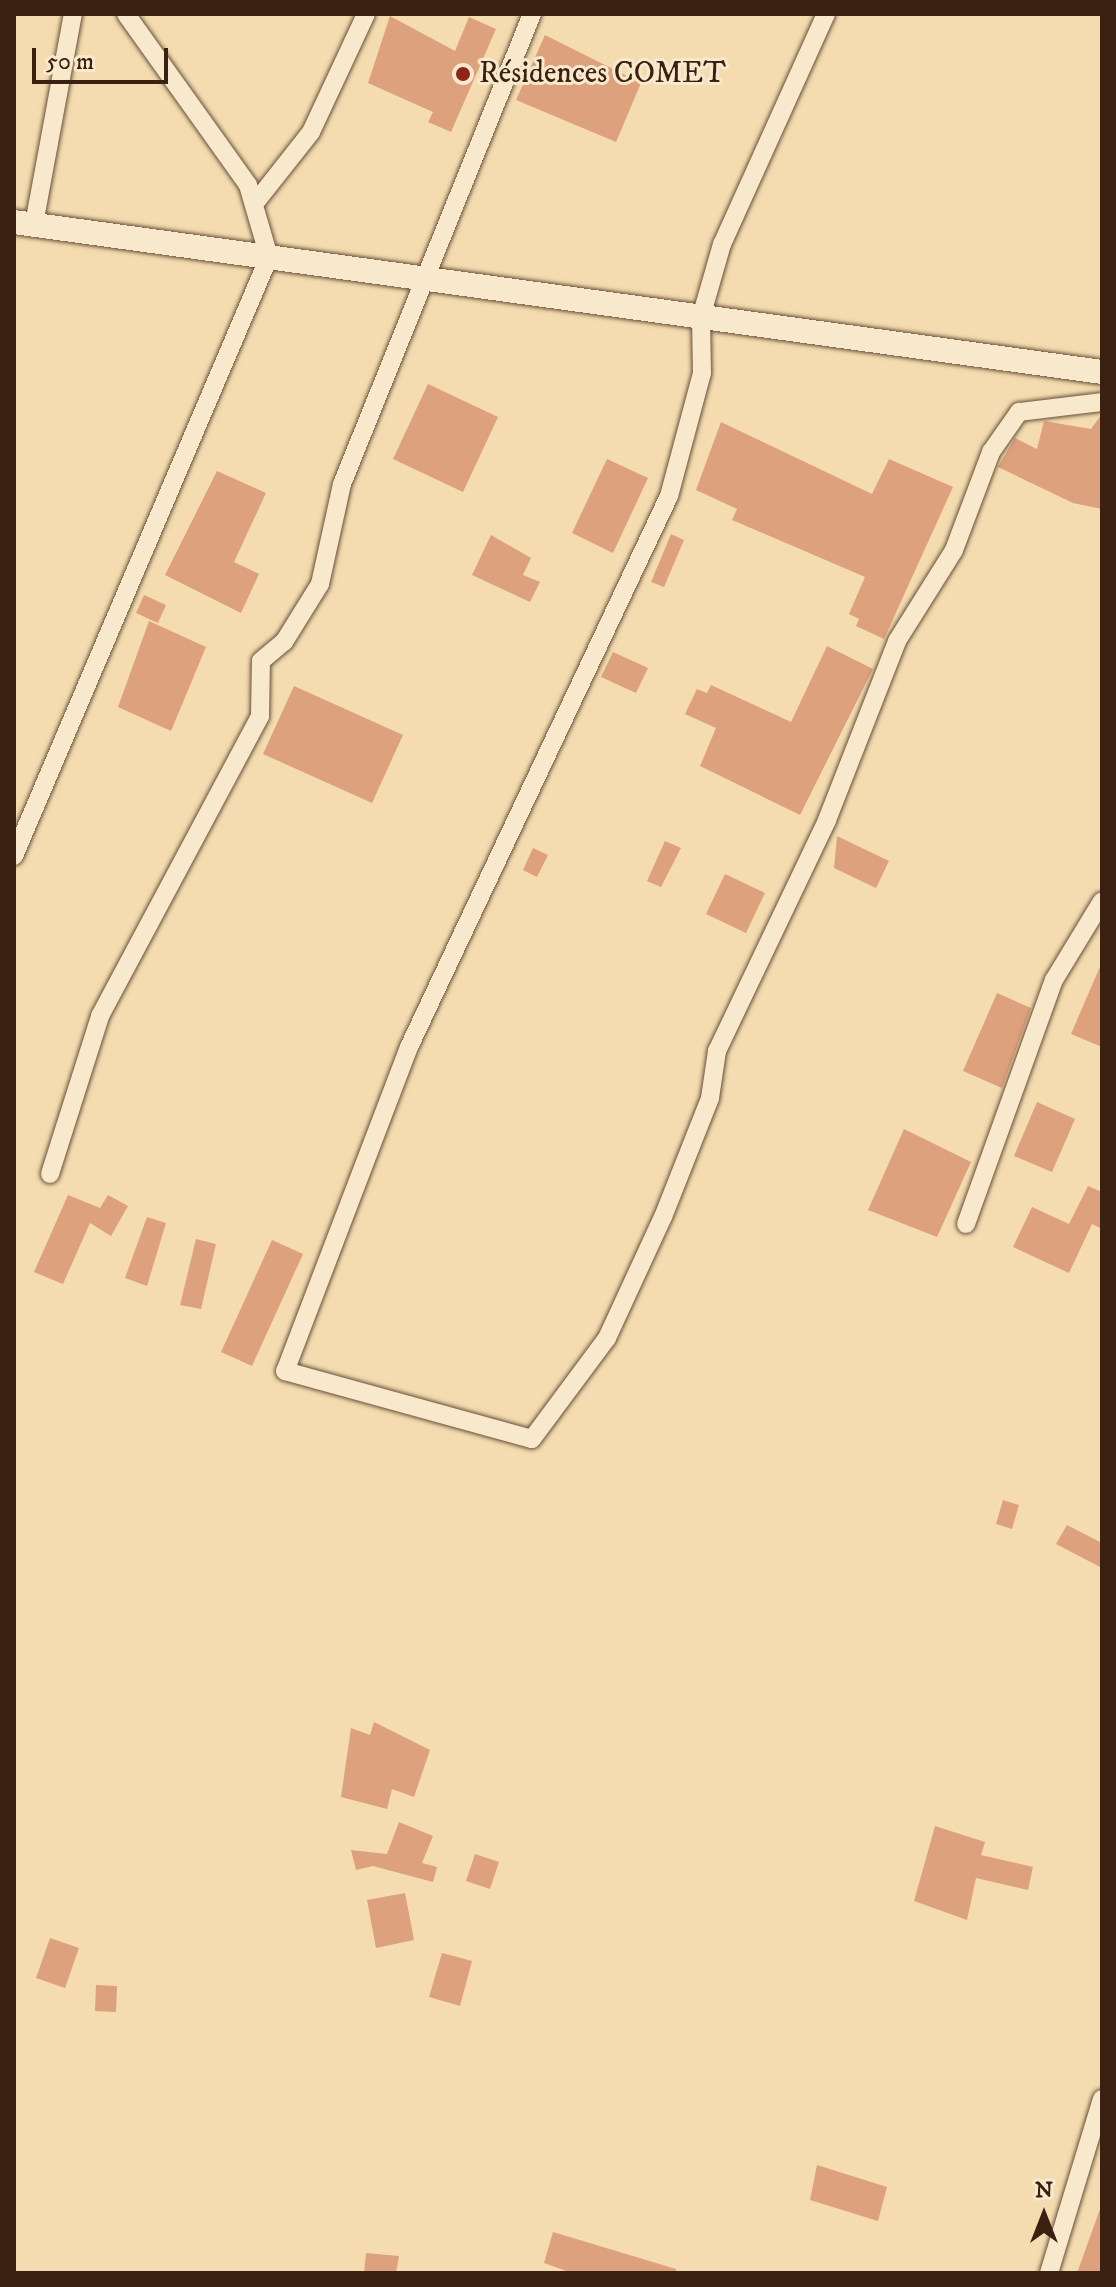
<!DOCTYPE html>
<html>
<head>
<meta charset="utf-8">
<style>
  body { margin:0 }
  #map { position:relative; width:1116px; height:2287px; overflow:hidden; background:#f4dcb0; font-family:"IM FELL DW Pica",serif }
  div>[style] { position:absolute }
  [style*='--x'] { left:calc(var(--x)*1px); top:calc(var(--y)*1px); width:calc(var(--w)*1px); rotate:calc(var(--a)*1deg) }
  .building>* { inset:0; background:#dda17d }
  .roads { filter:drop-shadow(0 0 2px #684f38) drop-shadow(0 0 2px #684f38) }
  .minor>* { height:18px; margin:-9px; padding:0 9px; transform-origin:9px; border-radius:9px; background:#f8e8cc }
  .tertiary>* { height:24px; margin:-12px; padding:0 12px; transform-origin:12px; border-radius:12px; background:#f8e8cc }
  .dots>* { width:22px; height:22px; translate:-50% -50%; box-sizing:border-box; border:4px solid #f8e8cc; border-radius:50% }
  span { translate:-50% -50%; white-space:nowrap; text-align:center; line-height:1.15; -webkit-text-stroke:6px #f8e8cc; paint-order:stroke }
  .poi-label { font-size:30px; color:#3a2010 }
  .left { translate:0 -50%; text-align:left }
  .frame { position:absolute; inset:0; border:16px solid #3a2010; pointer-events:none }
  .north { position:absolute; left:1004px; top:2175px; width:80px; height:80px; -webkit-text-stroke:6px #f8e8cc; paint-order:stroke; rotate:0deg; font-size:22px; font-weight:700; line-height:32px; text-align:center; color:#3a2010 }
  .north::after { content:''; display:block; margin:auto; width:28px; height:36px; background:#3a2010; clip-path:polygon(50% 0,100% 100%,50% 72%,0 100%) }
  .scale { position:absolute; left:32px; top:48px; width:136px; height:36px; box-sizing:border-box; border:4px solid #3a2010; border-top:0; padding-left:10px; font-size:24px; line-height:28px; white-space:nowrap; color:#3a2010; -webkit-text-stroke:6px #f8e8cc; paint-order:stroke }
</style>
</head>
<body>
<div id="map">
  <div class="building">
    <div style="clip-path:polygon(390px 16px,455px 51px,469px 17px,496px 29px,451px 132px,428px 122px,433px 112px,368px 83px)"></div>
    <div style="clip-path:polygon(545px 35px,641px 83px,616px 142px,516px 100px)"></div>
    <div style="clip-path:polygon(428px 384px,498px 417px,463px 492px,393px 459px)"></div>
    <div style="clip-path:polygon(1102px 414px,1102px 509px,1073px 503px,998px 467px,1015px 438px,1037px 449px,1044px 421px,1091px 429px)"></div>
    <div style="clip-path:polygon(721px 422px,872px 494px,889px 459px,953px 487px,884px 639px,856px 626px,859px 619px,849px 614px,865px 577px,732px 520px,737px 509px,696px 490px)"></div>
    <div style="clip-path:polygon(607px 459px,648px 478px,613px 553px,572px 533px)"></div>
    <div style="clip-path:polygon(217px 471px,266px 493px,234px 562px,259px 574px,241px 613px,165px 575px)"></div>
    <div style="clip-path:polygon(671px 534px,684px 540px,664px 587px,651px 582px)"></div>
    <div style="clip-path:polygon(491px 535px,531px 558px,523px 575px,540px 582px,530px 602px,472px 575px)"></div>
    <div style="clip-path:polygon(144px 595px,166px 605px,158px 623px,136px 613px)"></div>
    <div style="clip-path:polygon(149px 621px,206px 647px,171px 731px,118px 707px)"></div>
    <div style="clip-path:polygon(827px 646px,873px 669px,800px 815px,700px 766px,716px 728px,685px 714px,697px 689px,707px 693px,711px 685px,791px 722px)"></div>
    <div style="clip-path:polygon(613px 652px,648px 668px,636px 693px,601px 677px)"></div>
    <div style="clip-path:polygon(294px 686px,403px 735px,372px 803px,263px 754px)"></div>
    <div style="clip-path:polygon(837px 836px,889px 861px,876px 888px,834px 868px)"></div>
    <div style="clip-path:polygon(665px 841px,681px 848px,661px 887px,647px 881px)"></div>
    <div style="clip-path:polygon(533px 848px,548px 855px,537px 877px,523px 870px)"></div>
    <div style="clip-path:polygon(725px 874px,765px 893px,746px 933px,706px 914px)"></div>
    <div style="clip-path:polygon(1102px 962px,1102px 1047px,1071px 1034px)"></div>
    <div style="clip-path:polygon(997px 993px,1031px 1008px,1002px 1088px,963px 1071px)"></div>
    <div style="clip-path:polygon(1037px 1102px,1075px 1119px,1052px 1172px,1014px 1156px)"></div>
    <div style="clip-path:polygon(904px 1129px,971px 1162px,937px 1237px,868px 1210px)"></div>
    <div style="clip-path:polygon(1088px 1186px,1102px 1192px,1102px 1229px,1092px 1224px,1069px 1273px,1013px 1247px,1032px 1207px,1069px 1224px)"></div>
    <div style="clip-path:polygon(68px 1195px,100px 1208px,108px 1195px,128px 1206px,111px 1236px,90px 1223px,63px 1284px,34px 1272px)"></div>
    <div style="clip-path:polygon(147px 1217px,166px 1223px,147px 1286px,125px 1278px)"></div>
    <div style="clip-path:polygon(196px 1239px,216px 1244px,201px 1309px,180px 1305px)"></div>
    <div style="clip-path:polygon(272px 1240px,303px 1254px,252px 1366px,221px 1352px)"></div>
    <div style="clip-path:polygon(1003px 1500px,1019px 1505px,1012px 1529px,996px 1524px)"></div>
    <div style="clip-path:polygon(1067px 1525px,1102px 1543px,1102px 1568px,1056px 1544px)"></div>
    <div style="clip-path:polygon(374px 1722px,430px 1750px,414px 1797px,392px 1789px,387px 1809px,341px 1797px,351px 1728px,370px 1735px)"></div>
    <div style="clip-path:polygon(399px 1822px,433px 1836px,422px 1863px,437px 1867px,433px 1882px,373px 1866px,356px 1870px,351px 1850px,387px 1854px)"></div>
    <div style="clip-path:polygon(935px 1826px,985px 1842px,981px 1855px,1033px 1867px,1028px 1890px,976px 1878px,967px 1920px,914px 1901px)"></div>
    <div style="clip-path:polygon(475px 1854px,499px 1862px,490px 1889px,466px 1881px)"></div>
    <div style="clip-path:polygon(405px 1893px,414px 1940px,376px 1948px,367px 1900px)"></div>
    <div style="clip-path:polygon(50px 1938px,79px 1948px,65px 1988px,36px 1978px)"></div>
    <div style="clip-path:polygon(442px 1953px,472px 1961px,460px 2006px,429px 1997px)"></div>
    <div style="clip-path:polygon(96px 1985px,117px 1986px,116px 2012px,95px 2011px)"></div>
    <div style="clip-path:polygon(817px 2165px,887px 2187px,878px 2221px,810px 2200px)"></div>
    <div style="clip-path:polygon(1100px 2209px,1102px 2273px,1077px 2273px)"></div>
    <div style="clip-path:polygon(553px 2232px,676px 2269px,676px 2273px,572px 2273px,544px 2263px)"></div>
    <div style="clip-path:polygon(366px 2253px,399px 2256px,396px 2273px,364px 2273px)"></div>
  </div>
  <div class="roads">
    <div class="minor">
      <div style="--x:826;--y:14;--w:252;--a:114.3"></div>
      <div style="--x:722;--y:244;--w:76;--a:106"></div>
      <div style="--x:701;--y:317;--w:56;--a:89"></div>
      <div style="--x:702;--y:373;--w:127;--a:105"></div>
      <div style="--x:669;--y:496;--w:609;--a:115.26"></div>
      <div style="--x:409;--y:1047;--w:347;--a:110.9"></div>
      <div style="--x:285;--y:1371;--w:256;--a:15.4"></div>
      <div style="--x:532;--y:1439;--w:126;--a:-53.4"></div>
      <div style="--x:607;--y:1338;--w:133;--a:-65.2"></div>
      <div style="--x:663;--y:1217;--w:128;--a:-68.4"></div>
      <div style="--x:710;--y:1098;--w:48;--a:-81.5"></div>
      <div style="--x:717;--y:1051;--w:256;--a:-64.5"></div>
      <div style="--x:827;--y:820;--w:192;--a:-68.6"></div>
      <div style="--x:897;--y:641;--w:107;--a:-57.9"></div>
      <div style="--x:954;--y:550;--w:105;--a:-69.3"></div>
      <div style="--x:991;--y:452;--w:49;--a:-55"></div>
      <div style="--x:1019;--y:412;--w:84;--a:-6.9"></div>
      <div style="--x:255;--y:203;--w:90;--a:-51.7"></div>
      <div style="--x:311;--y:132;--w:130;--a:-65"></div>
      <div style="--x:34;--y:224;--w:214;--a:-79.5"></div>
      <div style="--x:14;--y:856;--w:651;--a:-66.94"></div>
      <div style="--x:269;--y:257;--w:75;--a:-106.3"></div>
      <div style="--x:248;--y:185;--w:210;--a:-125.5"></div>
      <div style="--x:50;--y:1174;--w:166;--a:-72.4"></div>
      <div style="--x:100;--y:1016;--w:340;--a:-61.9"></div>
      <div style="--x:260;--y:716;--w:55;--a:-89"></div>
      <div style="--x:261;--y:661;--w:30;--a:-40"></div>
      <div style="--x:284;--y:642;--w:68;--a:-58.2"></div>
      <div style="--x:320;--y:584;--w:102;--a:-77.6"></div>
      <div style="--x:342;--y:484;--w:507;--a:-67.99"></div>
      <div style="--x:966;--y:1224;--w:259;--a:-70.2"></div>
      <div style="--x:1054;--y:980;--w:92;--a:-58.7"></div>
      <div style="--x:1049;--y:2273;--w:182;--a:-73.1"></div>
    </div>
    <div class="tertiary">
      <div style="--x:14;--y:222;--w:1098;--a:7.85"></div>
    </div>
  </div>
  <div class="dots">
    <div style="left:463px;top:74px;background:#8f2418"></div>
  </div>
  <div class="poi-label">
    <span class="left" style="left:479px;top:74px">Résidences COMET</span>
  </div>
  <div class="frame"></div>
  <div class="north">N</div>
  <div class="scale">50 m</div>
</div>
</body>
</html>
